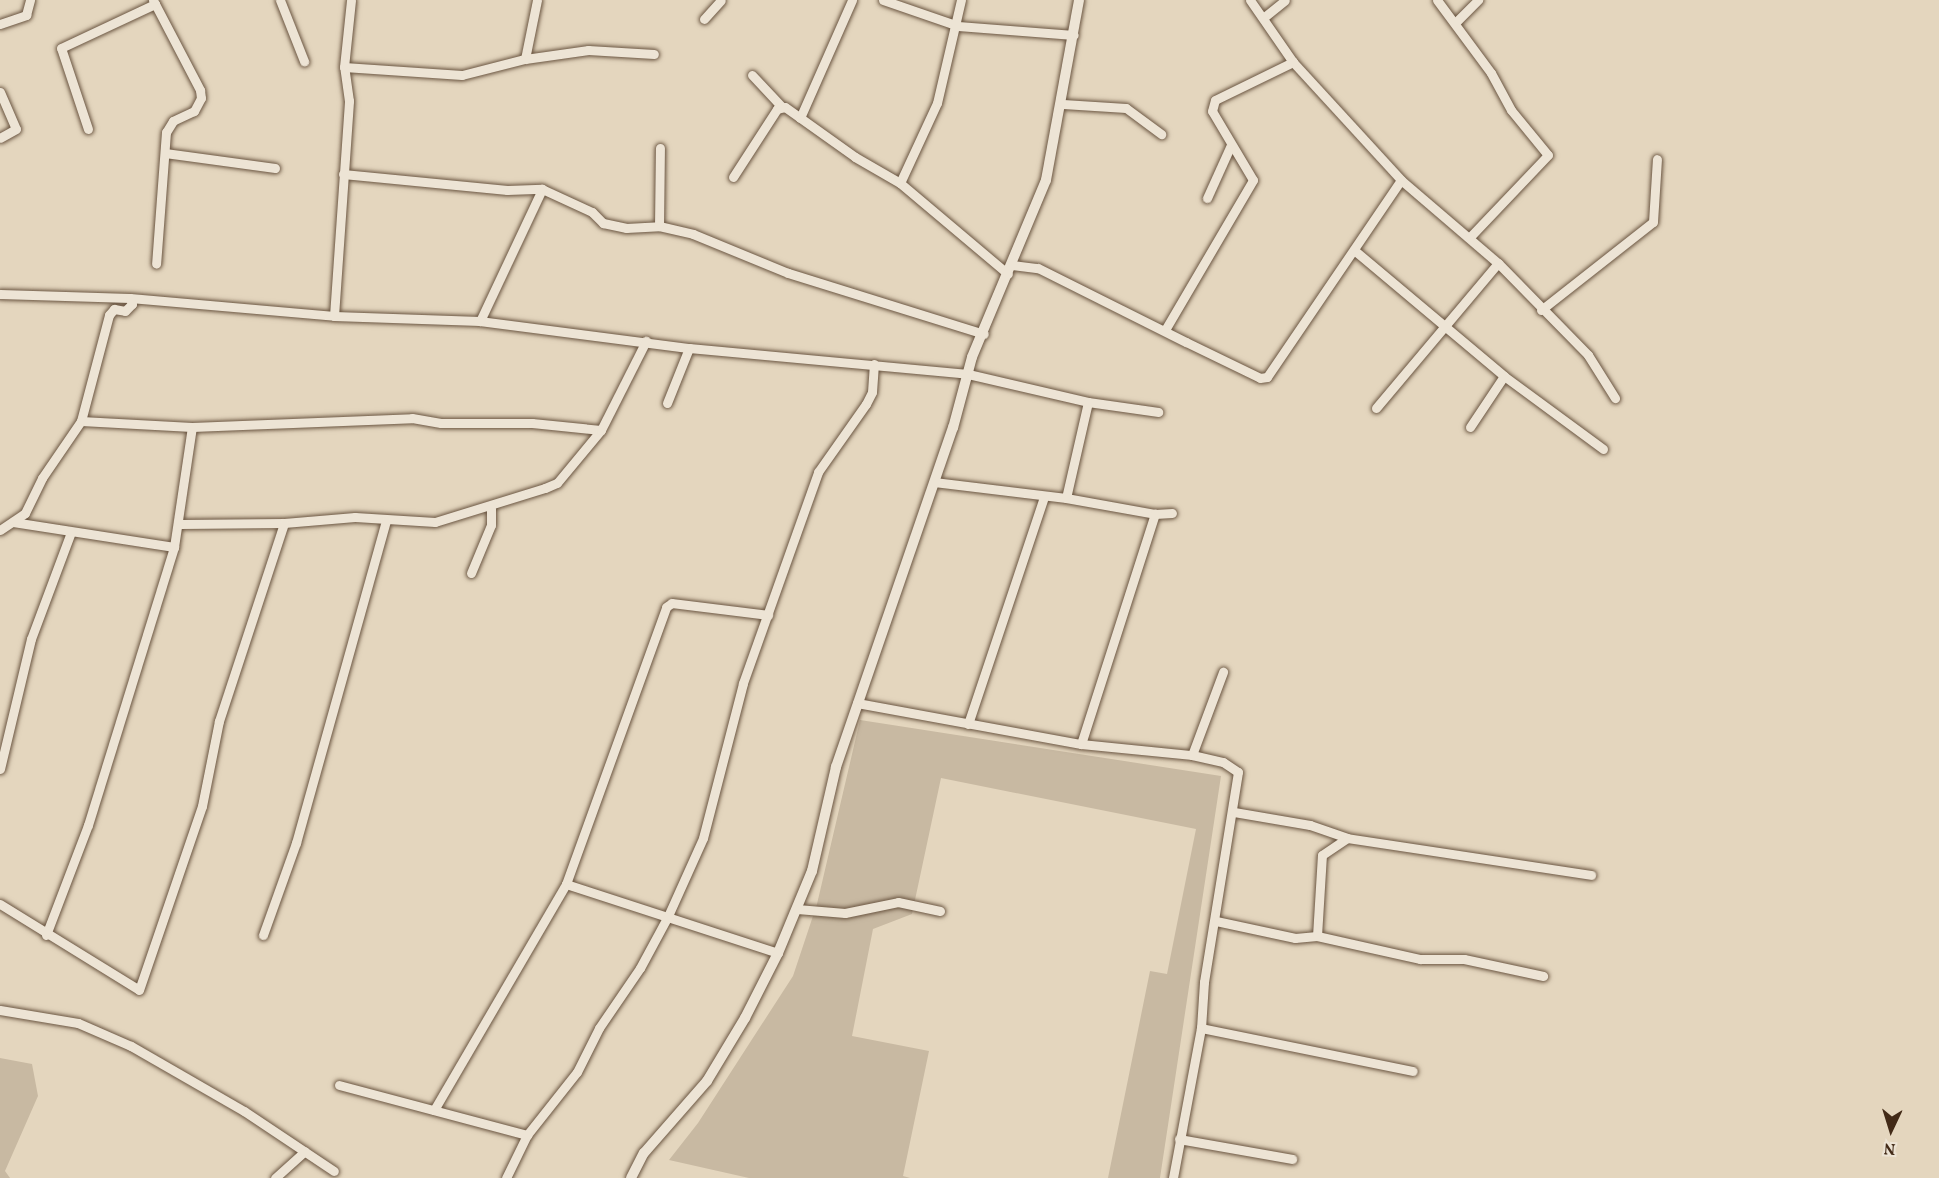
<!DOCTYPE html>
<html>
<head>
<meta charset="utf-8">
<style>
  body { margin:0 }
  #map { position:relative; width:1939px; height:1178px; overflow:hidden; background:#e4d6be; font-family:Vollkorn,serif }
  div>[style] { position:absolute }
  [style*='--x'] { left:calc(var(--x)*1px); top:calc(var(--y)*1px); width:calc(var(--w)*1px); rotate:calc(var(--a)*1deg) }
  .green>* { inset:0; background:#c8b9a2 }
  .roads { filter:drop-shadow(0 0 2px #6a5541) drop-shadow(0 0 2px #6a5541) }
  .minor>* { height:9px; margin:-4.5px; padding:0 4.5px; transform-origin:4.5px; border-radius:4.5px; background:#ede4d5 }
  .tertiary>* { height:10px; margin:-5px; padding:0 5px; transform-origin:5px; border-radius:5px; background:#ede4d5 }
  span { translate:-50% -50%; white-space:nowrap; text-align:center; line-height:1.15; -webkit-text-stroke:4.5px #ede4d5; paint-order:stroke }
  .north { position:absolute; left:1861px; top:1100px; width:60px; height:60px; -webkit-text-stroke:4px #ede4d5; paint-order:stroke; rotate:184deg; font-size:16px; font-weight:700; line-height:24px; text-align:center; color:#422a17 }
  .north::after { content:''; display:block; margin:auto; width:21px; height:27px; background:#422a17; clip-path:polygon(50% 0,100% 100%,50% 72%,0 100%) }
</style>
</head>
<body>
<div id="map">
  <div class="green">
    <div style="clip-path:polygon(860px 720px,1221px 776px,1160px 1178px,1108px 1178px,1150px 971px,1167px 974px,1196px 829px,941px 778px,912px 914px,873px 929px,852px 1036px,929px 1051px,903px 1176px,910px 1178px,749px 1178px,669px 1160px,698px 1123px,793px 976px,817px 904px)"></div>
    <div style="clip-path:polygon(0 1058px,32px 1064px,38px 1096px,5px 1171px,10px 1178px,0 1178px)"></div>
  </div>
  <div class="roads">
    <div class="minor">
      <div style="--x:153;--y:0;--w:102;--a:62.4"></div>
      <div style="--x:200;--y:90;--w:8;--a:83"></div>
      <div style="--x:201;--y:98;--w:15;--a:118"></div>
      <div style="--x:194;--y:111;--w:23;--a:155"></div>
      <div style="--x:173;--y:121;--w:13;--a:122"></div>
      <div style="--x:166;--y:132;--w:132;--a:94.3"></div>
      <div style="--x:280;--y:0;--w:66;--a:68.5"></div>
      <div style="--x:883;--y:0;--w:79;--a:19.1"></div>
      <div style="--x:958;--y:26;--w:116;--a:4.4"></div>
      <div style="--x:1250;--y:0;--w:75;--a:55.3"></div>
      <div style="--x:1293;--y:62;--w:160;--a:47.5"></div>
      <div style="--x:1401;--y:180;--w:128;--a:40.6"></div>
      <div style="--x:1498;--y:263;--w:129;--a:45.6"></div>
      <div style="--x:1588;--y:355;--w:51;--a:57.9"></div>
      <div style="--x:1437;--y:0;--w:91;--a:53.5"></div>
      <div style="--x:1491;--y:73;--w:42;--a:61.6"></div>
      <div style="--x:1511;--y:110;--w:58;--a:50.6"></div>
      <div style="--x:1548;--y:155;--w:113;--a:133.6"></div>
      <div style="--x:1263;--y:18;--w:28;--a:-39"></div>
      <div style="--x:704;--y:19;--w:25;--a:-48"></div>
      <div style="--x:1455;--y:23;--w:33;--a:-45"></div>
      <div style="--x:0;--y:24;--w:28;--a:-19"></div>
      <div style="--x:26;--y:15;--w:16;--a:-75"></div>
      <div style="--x:525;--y:59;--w:60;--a:-78.5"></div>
      <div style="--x:344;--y:67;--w:118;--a:3.9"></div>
      <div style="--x:462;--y:75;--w:65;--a:-14.3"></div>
      <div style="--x:525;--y:59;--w:64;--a:-8.1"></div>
      <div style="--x:588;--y:50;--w:66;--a:3.5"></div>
      <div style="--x:752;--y:75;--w:42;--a:46.9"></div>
      <div style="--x:0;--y:92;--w:40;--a:66.6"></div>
      <div style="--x:16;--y:129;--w:18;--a:151"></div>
      <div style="--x:1063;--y:104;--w:63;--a:3.6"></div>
      <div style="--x:1126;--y:108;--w:44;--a:36.6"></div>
      <div style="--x:800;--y:118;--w:129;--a:-66.2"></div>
      <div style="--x:88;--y:129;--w:85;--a:-108.4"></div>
      <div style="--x:61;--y:48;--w:104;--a:-25.1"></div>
      <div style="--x:165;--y:153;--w:111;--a:7.8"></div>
      <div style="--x:343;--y:174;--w:165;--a:5.6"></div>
      <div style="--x:507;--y:190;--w:35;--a:-2"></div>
      <div style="--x:542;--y:189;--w:55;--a:24.7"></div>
      <div style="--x:592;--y:212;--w:16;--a:45"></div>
      <div style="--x:603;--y:223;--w:24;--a:12"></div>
      <div style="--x:626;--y:228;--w:33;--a:-3"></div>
      <div style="--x:659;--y:226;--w:35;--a:13"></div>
      <div style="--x:693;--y:234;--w:103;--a:22.3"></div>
      <div style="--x:788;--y:273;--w:205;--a:17.3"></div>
      <div style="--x:733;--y:177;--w:81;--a:-57.1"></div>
      <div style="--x:777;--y:109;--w:8;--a:-14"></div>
      <div style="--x:785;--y:107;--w:86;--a:35.5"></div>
      <div style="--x:855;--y:157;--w:52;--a:30"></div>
      <div style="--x:900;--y:183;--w:141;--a:40.1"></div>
      <div style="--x:900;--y:183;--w:88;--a:-65.2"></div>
      <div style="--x:937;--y:103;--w:106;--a:-76.9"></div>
      <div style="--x:1207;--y:198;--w:56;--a:-65.7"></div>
      <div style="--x:659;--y:226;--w:78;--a:-89.3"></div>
      <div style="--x:1354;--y:250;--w:196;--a:40"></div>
      <div style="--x:1504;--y:376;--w:123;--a:36.4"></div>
      <div style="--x:1012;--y:265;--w:26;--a:7"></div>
      <div style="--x:1038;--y:268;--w:165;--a:26.6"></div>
      <div style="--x:1186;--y:342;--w:82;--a:25.9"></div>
      <div style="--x:1260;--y:378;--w:7;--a:-8"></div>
      <div style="--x:1267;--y:377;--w:238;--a:-55.8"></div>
      <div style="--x:0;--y:294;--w:130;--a:1.8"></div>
      <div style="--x:130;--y:298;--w:205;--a:5"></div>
      <div style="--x:334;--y:316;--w:146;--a:2"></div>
      <div style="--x:480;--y:321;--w:211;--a:7.4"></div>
      <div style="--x:689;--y:348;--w:280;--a:5.3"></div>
      <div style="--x:968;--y:374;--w:123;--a:13.1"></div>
      <div style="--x:1088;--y:402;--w:98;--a:102.9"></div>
      <div style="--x:1541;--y:310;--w:142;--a:-38.2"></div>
      <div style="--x:1653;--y:222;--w:63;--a:-86.4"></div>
      <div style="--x:334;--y:316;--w:216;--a:-86"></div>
      <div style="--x:349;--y:101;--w:34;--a:-98"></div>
      <div style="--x:344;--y:67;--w:67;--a:-84"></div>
      <div style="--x:480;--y:321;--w:146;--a:-64.8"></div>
      <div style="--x:1165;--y:330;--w:174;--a:-59.6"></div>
      <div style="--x:1253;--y:180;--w:80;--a:-120.7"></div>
      <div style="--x:1212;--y:111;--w:11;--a:-75"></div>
      <div style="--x:1215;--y:100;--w:87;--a:-26"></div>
      <div style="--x:1088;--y:402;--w:71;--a:8.1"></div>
      <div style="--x:667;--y:403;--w:59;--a:-68.2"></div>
      <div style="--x:1376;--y:408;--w:189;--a:-49.9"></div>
      <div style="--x:81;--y:421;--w:111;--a:3.1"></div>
      <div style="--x:192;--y:427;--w:220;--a:-2.3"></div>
      <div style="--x:412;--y:418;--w:29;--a:10"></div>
      <div style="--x:441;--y:423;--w:91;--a:0"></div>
      <div style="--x:532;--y:423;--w:69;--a:5.8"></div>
      <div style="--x:1470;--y:427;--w:61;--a:-56.3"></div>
      <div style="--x:934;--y:482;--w:133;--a:6.9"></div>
      <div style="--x:1066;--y:498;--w:90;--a:10.2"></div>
      <div style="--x:1155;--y:514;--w:17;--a:-3"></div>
      <div style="--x:13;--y:522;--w:163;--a:8.8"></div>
      <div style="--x:180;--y:524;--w:104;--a:-0.6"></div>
      <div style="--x:284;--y:523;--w:71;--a:-4.8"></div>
      <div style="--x:355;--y:517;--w:80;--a:3.6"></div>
      <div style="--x:435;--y:522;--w:115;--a:-17.2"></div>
      <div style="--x:545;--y:488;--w:13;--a:-23"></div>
      <div style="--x:557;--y:483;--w:69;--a:-50.3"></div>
      <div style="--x:601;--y:430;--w:100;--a:-63.2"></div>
      <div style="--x:0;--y:530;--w:30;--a:-34"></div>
      <div style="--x:25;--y:513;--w:39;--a:-64"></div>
      <div style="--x:42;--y:478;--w:69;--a:-55.6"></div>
      <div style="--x:81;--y:421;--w:110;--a:-75.2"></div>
      <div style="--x:109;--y:315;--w:8;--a:-50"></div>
      <div style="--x:114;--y:309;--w:11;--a:10"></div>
      <div style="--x:125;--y:311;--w:10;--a:-45"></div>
      <div style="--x:132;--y:304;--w:6;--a:-108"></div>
      <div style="--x:471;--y:573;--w:52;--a:-67.4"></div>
      <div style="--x:491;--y:525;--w:17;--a:-90"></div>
      <div style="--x:857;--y:703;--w:228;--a:10.4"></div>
      <div style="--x:1081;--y:744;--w:112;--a:5.7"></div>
      <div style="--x:1192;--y:755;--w:32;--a:13"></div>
      <div style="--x:1223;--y:762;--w:18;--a:34"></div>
      <div style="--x:1238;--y:772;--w:213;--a:99.2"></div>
      <div style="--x:1204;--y:982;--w:46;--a:93.7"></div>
      <div style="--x:1201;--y:1028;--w:153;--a:100.6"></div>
      <div style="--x:968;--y:724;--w:239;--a:-71.5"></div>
      <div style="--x:1081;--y:744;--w:242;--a:-72.2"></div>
      <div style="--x:1192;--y:755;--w:89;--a:-69.5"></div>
      <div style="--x:0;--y:769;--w:134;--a:-76.6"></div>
      <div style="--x:31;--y:639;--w:114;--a:-69.5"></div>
      <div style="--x:1234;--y:812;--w:77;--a:9.7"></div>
      <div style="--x:1310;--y:825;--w:39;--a:19"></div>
      <div style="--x:566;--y:884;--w:223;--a:18"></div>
      <div style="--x:0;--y:904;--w:163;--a:31.7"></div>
      <div style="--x:139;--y:990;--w:194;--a:-71.1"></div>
      <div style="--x:202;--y:806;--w:87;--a:-78.7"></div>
      <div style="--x:219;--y:721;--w:208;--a:-71.8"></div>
      <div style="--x:797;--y:909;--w:48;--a:4.8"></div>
      <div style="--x:845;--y:913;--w:54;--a:-11.7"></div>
      <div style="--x:898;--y:902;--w:43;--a:12.1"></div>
      <div style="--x:1216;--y:921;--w:81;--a:12.1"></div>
      <div style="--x:1295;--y:938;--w:22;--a:-5"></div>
      <div style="--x:1317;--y:936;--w:106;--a:12.6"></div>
      <div style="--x:1420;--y:959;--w:44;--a:0"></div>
      <div style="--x:1464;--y:959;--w:81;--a:12.1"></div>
      <div style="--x:46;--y:935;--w:118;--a:-69.1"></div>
      <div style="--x:88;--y:825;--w:291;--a:-72.8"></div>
      <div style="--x:174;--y:547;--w:121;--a:-81.5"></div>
      <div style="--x:263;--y:935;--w:98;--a:-70.3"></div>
      <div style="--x:296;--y:843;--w:335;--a:-74.4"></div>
      <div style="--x:1317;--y:936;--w:81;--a:-86.5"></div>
      <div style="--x:1322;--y:855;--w:30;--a:-34"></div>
      <div style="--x:1347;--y:838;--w:247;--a:8.6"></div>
      <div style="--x:0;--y:1010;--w:79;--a:9.5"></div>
      <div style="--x:78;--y:1023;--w:58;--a:23.5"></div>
      <div style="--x:131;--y:1046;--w:130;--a:29.9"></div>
      <div style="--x:244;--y:1111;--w:108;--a:33.7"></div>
      <div style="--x:1201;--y:1028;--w:216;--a:11.5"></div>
      <div style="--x:339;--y:1085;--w:195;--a:14.9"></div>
      <div style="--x:434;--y:1110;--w:262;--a:-59.7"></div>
      <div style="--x:566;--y:884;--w:294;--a:-70.1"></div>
      <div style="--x:666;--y:607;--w:7;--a:-34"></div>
      <div style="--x:672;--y:603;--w:97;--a:7.1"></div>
      <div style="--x:1179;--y:1139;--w:115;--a:10"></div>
      <div style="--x:275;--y:1178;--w:40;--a:-42"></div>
      <div style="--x:506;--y:1178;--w:48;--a:-64"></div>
      <div style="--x:527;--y:1135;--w:80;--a:-51.6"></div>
      <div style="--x:577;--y:1072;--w:49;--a:-63.4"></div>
      <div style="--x:599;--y:1028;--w:73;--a:-55.7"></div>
      <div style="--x:640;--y:968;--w:59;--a:-61.7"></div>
      <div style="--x:668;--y:916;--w:85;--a:-65.8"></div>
      <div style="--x:703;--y:838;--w:160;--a:-75.5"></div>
      <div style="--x:743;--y:683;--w:224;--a:-70.4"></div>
      <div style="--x:818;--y:472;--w:83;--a:-54.8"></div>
      <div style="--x:866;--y:404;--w:13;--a:-63"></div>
      <div style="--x:872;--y:392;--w:28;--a:-86"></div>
    </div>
    <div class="tertiary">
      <div style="--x:631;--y:1178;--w:28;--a:-63"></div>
      <div style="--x:644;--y:1153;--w:96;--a:-48.8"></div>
      <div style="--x:707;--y:1081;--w:74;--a:-58.9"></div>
      <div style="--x:745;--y:1018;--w:73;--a:-63.1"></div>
      <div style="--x:778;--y:953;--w:89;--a:-67.5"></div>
      <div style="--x:812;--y:871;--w:107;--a:-77"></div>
      <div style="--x:836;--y:767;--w:359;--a:-71"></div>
      <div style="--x:953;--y:428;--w:73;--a:-75"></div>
      <div style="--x:972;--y:357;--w:192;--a:-67.3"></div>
      <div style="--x:1046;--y:180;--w:183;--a:-79.6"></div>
    </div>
  </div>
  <div class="north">N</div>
</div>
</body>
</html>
